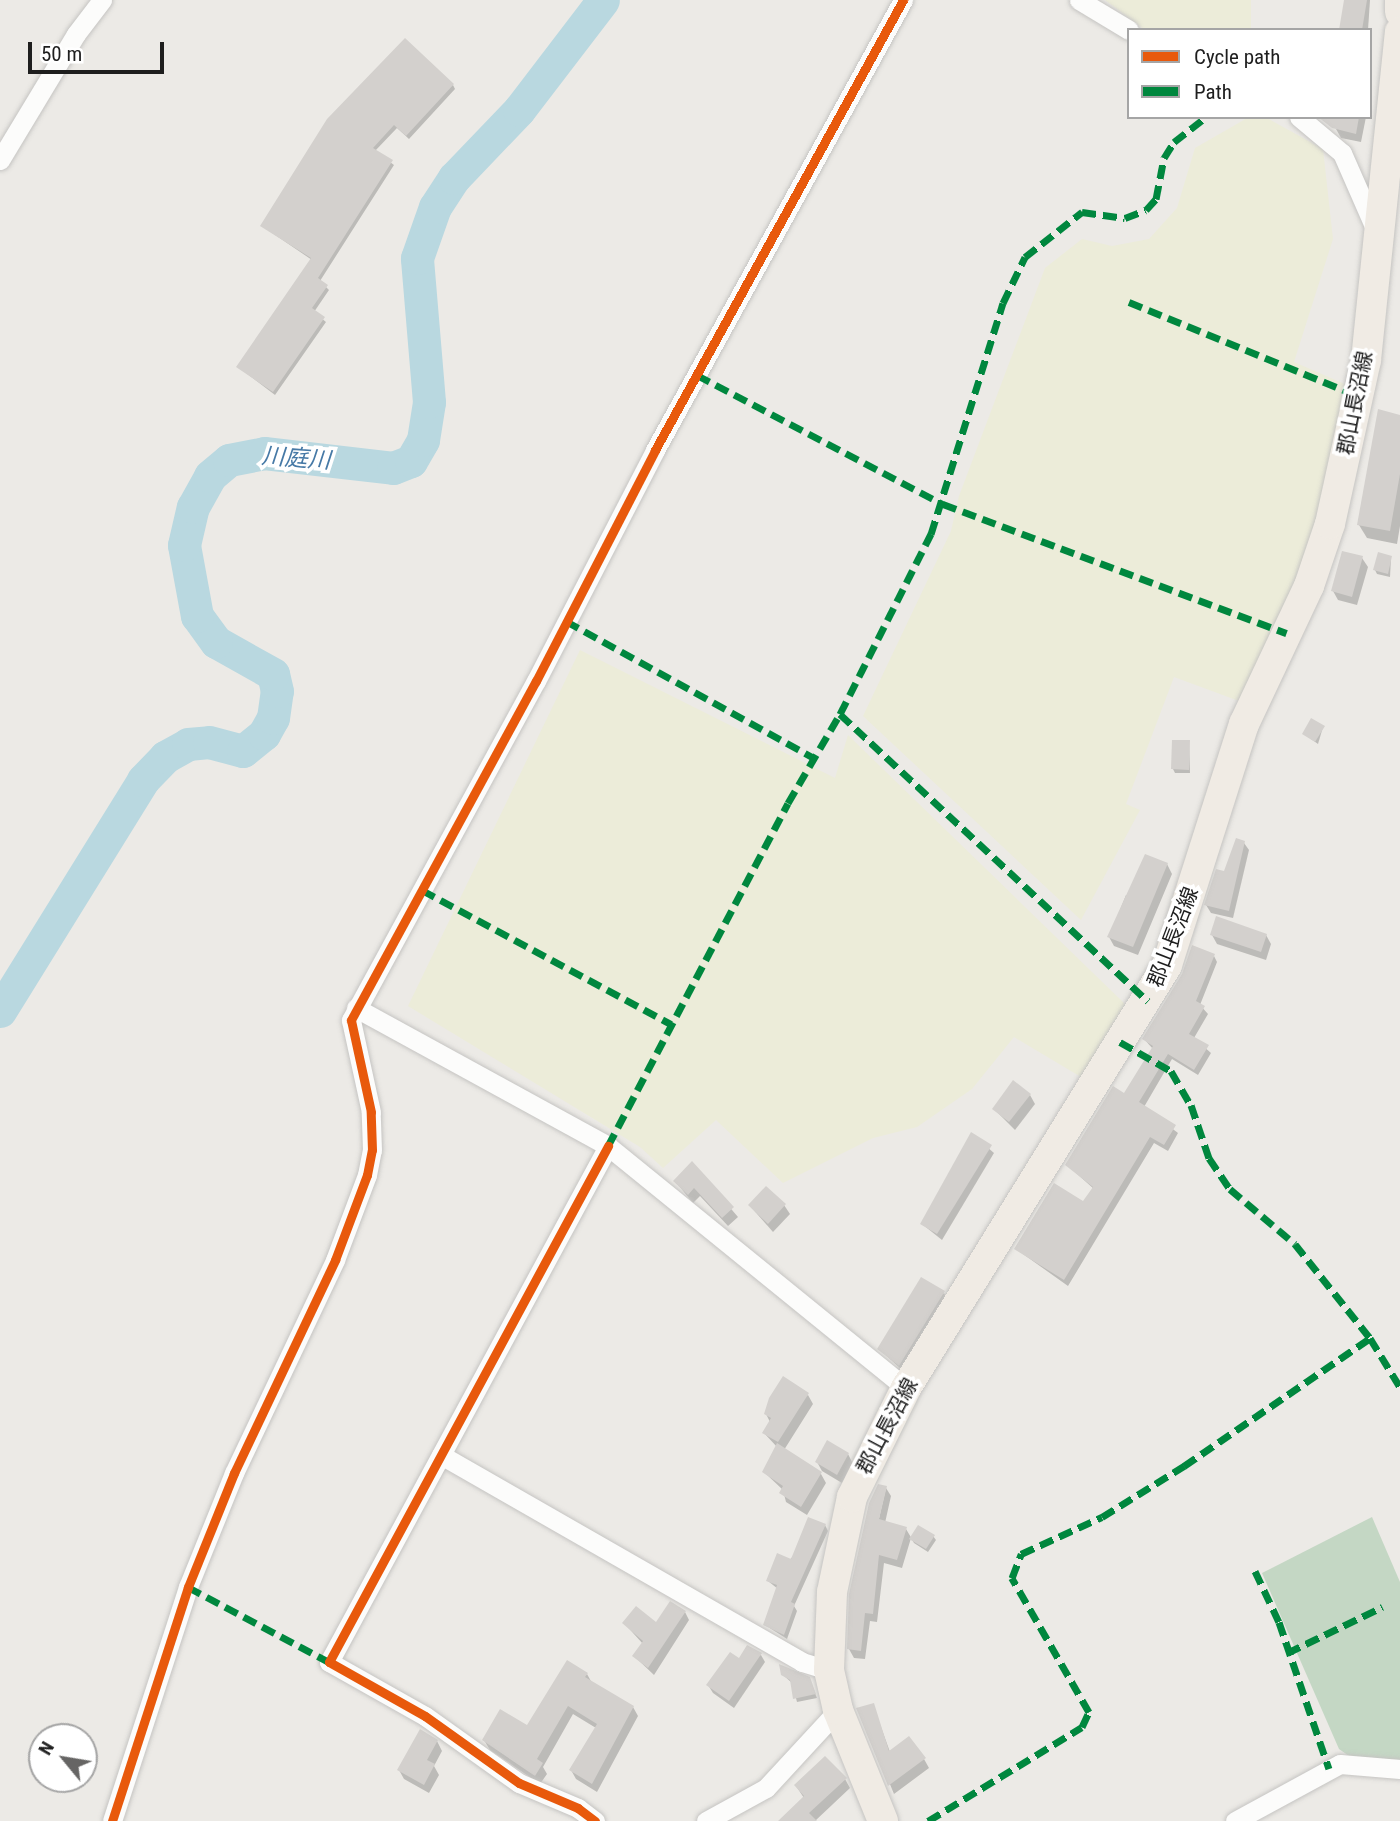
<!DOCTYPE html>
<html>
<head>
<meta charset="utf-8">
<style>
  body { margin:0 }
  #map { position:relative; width:1400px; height:1821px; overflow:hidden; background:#eceae6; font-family:"Roboto Condensed","Noto Sans JP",sans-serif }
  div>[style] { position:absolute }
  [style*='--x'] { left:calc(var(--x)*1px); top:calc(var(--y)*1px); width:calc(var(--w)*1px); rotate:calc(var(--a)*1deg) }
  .farmland>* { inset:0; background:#ececd9 }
  .cemetery>* { inset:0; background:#c4d7c4 }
  .shadow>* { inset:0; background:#0003 }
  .river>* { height:33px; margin:-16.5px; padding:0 16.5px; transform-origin:16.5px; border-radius:16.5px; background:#b9d8e0 }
  .building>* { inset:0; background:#d3d0cd }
  .roads { filter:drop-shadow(0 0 2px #c5c4c2) drop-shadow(0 0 2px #c5c4c2) }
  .street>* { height:19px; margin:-9.5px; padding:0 9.5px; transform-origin:9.5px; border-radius:9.5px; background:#fcfcfb }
  .primary>* { height:30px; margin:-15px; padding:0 15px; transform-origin:15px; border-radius:15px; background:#f0ebe4 }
  .quiet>* { height:7px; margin-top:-3.5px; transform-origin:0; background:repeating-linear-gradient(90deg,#00873e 0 14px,transparent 0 21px) }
  .cycleway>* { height:9px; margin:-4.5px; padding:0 4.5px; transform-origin:4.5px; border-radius:4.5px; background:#e8590c }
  span { translate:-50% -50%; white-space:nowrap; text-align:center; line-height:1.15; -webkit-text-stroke:7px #fff; paint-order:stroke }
  .street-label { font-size:21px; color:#1e1e1e }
  .water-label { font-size:23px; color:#4679a6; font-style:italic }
  .legend { position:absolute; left:1127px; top:28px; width:245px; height:91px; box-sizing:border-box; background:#fff; border:2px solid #a5a5a5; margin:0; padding:9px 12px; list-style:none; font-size:21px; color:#1e1e1e }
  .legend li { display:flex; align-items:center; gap:14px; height:35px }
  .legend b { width:35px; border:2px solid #a5a5a5 }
  .north { position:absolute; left:28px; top:1723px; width:70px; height:70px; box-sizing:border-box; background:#fff; border:2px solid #a5a5a5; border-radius:50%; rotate:300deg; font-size:19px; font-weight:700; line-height:28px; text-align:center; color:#1e1e1e }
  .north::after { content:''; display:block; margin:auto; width:24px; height:32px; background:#666564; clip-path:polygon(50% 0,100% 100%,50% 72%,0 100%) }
  .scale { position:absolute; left:28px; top:42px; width:136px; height:32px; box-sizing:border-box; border:4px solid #1e1e1e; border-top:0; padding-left:9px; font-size:21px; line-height:24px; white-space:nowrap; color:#1e1e1e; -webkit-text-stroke:5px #fff; paint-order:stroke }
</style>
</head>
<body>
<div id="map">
  <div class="farmland">
    <div style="clip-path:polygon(1105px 0,1251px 0,1251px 30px,1145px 30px)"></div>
    <div style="clip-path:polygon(1249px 117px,1265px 117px,1323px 149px,1333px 239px,1294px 362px,1347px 385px,1310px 551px,1239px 701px,1174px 677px,1126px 804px,1140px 810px,1081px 920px,863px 716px,951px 531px,959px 496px,1045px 268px,1082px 239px,1112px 246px,1149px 239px,1177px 208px,1195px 148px)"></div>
    <div style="clip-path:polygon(580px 650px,835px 778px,848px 735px,1125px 1004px,1081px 1077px,1014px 1037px,972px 1089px,917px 1127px,873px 1138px,783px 1183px,716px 1120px,663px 1168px,640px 1147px,408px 1006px)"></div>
  </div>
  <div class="cemetery">
    <div style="clip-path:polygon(1372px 1517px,1400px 1582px,1400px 1760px,1349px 1756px,1339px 1749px,1262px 1573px)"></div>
  </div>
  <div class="shadow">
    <div style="clip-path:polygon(1345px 0,1370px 0,1368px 30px,1340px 30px)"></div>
    <div style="clip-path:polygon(453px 85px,455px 89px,409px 139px,397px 128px,375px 151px,394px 165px,320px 281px,329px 290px,314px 312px,326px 322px,275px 395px,238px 367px,312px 260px,262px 226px,329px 120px)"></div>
    <div style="clip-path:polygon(1338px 117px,1366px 117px,1361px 142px,1341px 138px,1336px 129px)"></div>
    <div style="clip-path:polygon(1400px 417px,1400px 526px,1397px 544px,1367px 538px,1359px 525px)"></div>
    <div style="clip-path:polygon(1362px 558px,1368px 567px,1357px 605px,1338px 600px,1333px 591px)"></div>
    <div style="clip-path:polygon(1391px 558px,1390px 577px,1377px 574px,1375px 570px)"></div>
    <div style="clip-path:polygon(1323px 727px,1318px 744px,1304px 734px)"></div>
    <div style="clip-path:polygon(1189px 742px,1190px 773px,1175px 773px,1173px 769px)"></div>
    <div style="clip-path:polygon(1244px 843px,1249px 850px,1233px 918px,1211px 913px,1206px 905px)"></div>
    <div style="clip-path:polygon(1167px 864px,1172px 874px,1138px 955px,1114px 946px,1109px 937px,1126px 895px,1131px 897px)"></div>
    <div style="clip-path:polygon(1212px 935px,1266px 935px,1271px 944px,1266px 960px,1217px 944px)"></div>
    <div style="clip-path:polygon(1214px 956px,1217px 962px,1200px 1005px,1208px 1014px,1194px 1038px,1211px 1053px,1198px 1075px,1172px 1059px,1144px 1107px,1178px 1133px,1168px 1151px,1154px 1143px,1068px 1286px,1016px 1249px,1084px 1204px,1094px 1189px,1067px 1165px,1125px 1095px,1153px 1049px,1144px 1039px)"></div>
    <div style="clip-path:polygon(1030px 1095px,1035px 1104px,1015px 1130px,994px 1109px)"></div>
    <div style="clip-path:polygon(972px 1134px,994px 1153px,942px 1240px,922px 1224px)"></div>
    <div style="clip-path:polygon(692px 1163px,738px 1217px,728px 1226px,700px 1196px,693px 1203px,675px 1181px)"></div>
    <div style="clip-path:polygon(784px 1205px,790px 1214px,773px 1232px,750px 1206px)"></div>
    <div style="clip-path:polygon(944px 1293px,946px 1297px,901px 1369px,879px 1349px)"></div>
    <div style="clip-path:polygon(808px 1395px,813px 1404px,784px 1450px,821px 1474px,826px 1483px,807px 1515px,786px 1502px,783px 1490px,764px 1472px,777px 1447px,764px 1433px,770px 1422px,766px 1414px)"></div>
    <div style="clip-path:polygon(848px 1454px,853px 1464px,842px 1483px,822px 1471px,817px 1462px)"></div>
    <div style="clip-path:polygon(886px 1488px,891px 1496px,885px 1523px,906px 1529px,912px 1539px,933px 1536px,936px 1540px,928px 1552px,914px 1543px,911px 1538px,902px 1568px,884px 1563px,877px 1622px,870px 1621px,865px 1659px,854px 1658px,849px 1649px)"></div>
    <div style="clip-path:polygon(825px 1525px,828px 1531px,794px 1606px,797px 1611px,787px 1639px,765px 1625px,778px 1589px,768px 1581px)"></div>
    <div style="clip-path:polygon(685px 1612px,689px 1620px,654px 1675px,634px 1656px,643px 1644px,624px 1623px,656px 1625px)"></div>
    <div style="clip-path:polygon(761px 1655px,765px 1662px,734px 1708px,713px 1693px,708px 1685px,739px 1660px)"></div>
    <div style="clip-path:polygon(587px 1674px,592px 1683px,633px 1707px,638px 1716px,597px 1792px,576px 1779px,571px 1770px,596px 1728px,573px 1714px,543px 1767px,547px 1774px,540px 1784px,490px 1750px,484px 1740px,527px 1727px)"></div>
    <div style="clip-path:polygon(782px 1674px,811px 1683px,817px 1698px,797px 1702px,792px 1683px)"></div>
    <div style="clip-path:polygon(873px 1705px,890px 1752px,924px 1759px,929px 1768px,894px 1794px,859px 1709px)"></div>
    <div style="clip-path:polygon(437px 1741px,442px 1751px,434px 1766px,439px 1775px,429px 1793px,404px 1779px,399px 1770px)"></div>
    <div style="clip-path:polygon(845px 1779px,850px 1788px,815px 1821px,780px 1821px,804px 1798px,796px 1786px)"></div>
  </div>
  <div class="river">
    <div style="--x:0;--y:1011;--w:272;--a:-58.2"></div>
    <div style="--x:143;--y:780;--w:32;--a:-46"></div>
    <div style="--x:165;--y:757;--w:26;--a:-29"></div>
    <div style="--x:188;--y:744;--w:21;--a:-5"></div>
    <div style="--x:209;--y:742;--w:35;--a:15"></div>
    <div style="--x:243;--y:751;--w:27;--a:-39"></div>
    <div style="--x:264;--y:734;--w:18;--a:-61"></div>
    <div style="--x:273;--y:718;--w:27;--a:-82"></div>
    <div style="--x:277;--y:691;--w:17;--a:-103"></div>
    <div style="--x:273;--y:674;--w:65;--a:-150.7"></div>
    <div style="--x:216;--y:642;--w:32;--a:-126"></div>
    <div style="--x:197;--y:616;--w:72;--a:-100.4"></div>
    <div style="--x:184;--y:545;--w:39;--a:-77"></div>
    <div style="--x:193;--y:507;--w:35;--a:-61"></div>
    <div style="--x:210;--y:476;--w:25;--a:-40"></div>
    <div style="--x:229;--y:460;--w:36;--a:-11"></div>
    <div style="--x:264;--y:453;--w:130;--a:6.6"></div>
    <div style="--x:393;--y:468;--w:19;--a:-21"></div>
    <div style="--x:411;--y:461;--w:24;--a:-60"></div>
    <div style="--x:423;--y:440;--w:38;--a:-81"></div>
    <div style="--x:429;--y:402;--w:144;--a:-94.8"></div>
    <div style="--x:417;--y:258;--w:54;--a:-70.6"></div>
    <div style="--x:435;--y:207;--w:35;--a:-57"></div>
    <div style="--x:454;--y:178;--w:94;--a:-46.3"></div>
    <div style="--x:519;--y:110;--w:138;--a:-52.6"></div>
  </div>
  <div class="building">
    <div style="clip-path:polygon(1344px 0,1367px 0,1362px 30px,1339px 30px)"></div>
    <div style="clip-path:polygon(405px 38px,454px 84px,406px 136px,394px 125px,373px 148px,393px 160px,318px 278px,328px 285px,312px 308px,325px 317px,273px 392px,236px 367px,311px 258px,260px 226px,327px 119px)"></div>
    <div style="clip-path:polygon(1318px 117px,1359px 117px,1356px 134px,1332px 128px)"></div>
    <div style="clip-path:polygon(1378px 409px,1400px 415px,1400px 474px,1390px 531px,1357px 525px)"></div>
    <div style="clip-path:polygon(1342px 551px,1363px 556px,1352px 597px,1331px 591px)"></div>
    <div style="clip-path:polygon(1378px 552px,1392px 556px,1388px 574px,1373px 570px)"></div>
    <div style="clip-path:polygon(1311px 718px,1325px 726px,1315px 742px,1302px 734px)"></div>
    <div style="clip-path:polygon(1172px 740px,1190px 740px,1189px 770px,1171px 769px)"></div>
    <div style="clip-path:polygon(1236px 838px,1245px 841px,1229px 911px,1204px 905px,1216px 869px,1224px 871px)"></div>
    <div style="clip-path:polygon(1145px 854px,1168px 863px,1133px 947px,1107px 937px)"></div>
    <div style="clip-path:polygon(1216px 916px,1267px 934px,1261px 952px,1210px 935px)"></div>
    <div style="clip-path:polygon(1192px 945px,1215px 954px,1196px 1001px,1205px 1006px,1189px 1034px,1209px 1045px,1194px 1070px,1168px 1054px,1139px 1102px,1176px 1125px,1164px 1145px,1150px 1137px,1064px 1280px,1014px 1249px,1054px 1183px,1083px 1201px,1093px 1187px,1065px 1165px,1113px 1086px,1124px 1093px,1153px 1046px,1142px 1039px,1182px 974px)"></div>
    <div style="clip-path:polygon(1013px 1080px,1031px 1094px,1009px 1122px,992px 1109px)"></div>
    <div style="clip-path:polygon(971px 1132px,992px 1145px,937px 1234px,920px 1224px)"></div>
    <div style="clip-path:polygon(692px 1161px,734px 1207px,722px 1218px,694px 1188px,688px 1195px,673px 1181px)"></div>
    <div style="clip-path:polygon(766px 1186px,786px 1204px,768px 1224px,748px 1205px)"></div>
    <div style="clip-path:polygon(921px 1277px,945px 1291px,899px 1366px,877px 1349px)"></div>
    <div style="clip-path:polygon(783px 1376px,809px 1393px,778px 1442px,762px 1433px,771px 1418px,764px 1414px,769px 1398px)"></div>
    <div style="clip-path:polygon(827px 1440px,849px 1453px,837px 1475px,815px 1462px)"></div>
    <div style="clip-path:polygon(777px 1443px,822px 1472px,801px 1507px,779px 1493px,783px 1486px,762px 1472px)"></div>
    <div style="clip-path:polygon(878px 1484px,887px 1486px,879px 1519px,907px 1527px,897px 1560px,879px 1555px,873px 1614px,865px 1613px,861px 1651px,847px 1649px,849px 1594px,869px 1503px)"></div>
    <div style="clip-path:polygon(808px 1517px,826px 1524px,791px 1602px,795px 1604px,784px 1635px,763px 1625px,777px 1585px,766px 1581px,777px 1553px,791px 1559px)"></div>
    <div style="clip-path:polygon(918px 1525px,935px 1535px,926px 1549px,909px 1539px)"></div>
    <div style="clip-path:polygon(670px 1601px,686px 1611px,648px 1668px,632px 1656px,643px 1641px,622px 1623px,636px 1606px,656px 1622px)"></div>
    <div style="clip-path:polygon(747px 1645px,762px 1653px,729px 1701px,706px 1685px,730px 1652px,739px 1658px)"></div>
    <div style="clip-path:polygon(567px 1660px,588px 1673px,585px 1677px,634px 1706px,592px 1784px,569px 1770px,597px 1724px,568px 1706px,537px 1759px,543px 1763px,535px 1776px,482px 1740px,500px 1709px,527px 1725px)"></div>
    <div style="clip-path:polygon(779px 1664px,810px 1677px,816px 1694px,793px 1699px,790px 1680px,781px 1675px)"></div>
    <div style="clip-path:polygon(874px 1703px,889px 1751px,909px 1736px,926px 1758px,888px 1786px,856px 1708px)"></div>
    <div style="clip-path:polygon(420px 1729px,438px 1740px,427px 1760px,435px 1764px,424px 1785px,397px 1770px)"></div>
    <div style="clip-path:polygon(825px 1756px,847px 1778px,809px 1813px,817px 1821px,778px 1821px,804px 1796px,794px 1785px)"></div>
  </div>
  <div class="roads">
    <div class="street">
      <div style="--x:1079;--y:0;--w:58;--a:31"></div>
      <div style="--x:1299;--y:117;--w:56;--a:39.9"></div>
      <div style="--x:1342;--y:153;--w:82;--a:66.3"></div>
      <div style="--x:0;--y:160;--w:147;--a:-58.9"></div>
      <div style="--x:76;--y:34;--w:43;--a:-52.6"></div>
      <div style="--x:356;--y:1008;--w:287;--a:28.7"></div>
      <div style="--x:608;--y:1146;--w:384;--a:39.1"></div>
      <div style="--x:441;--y:1455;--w:416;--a:29.8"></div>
      <div style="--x:802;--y:1662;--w:28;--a:17"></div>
      <div style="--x:112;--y:1821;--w:246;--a:-72"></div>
      <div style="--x:188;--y:1587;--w:123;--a:-68"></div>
      <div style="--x:234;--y:1473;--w:236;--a:-64.6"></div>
      <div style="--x:335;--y:1260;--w:91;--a:-69.4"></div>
      <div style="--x:367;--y:1175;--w:25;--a:-79"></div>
      <div style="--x:372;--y:1150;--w:38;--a:-92"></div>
      <div style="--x:371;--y:1112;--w:94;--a:-102.3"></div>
      <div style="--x:351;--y:1020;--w:386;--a:-61.4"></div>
      <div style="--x:536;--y:681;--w:260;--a:-62.7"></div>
      <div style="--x:655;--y:450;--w:514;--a:-61.14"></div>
      <div style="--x:595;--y:1821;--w:21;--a:-143"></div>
      <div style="--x:578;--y:1808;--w:64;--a:-157"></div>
      <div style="--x:519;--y:1783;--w:115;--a:-144.5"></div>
      <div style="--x:425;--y:1716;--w:110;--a:-150.6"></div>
      <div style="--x:329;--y:1662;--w:587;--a:-61.6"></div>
      <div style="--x:706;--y:1821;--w:68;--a:-28.8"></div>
      <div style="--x:766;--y:1788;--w:106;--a:-47.3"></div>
      <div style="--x:1235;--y:1821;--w:119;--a:-28.5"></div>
      <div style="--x:1340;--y:1764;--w:60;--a:4.8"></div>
    </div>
    <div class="primary">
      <div style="--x:1400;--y:0;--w:12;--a:90"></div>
      <div style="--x:883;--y:1821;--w:120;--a:-112.1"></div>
      <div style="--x:838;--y:1710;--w:41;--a:-102.7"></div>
      <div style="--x:829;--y:1670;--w:78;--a:-87.8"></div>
      <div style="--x:832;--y:1592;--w:97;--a:-78.1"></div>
      <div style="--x:852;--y:1497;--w:122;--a:-63.6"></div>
      <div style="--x:906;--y:1388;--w:497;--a:-58.3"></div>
      <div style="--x:1167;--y:965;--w:253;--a:-72.3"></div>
      <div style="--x:1244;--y:724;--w:153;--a:-64.8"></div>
      <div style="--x:1309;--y:586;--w:65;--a:-71.3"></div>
      <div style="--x:1330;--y:524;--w:168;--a:-77.6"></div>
      <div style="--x:1366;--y:360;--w:330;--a:-84.1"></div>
    </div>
  </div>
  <div class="quiet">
    <div style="--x:1129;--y:302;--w:248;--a:22.3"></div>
    <div style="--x:697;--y:375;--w:278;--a:27.7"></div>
    <div style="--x:943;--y:504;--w:367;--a:20.6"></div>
    <div style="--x:566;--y:621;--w:286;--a:28.9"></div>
    <div style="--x:840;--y:714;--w:421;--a:43"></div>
    <div style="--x:422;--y:890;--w:283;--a:28.3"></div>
    <div style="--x:1120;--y:1042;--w:59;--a:29.6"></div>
    <div style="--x:1171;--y:1071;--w:39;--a:60"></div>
    <div style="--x:1191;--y:1105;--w:56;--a:71.2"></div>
    <div style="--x:1209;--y:1158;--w:37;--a:56"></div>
    <div style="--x:1230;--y:1189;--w:85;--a:40.2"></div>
    <div style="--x:1295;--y:1244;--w:120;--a:51.4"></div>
    <div style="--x:1370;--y:1338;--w:57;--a:58.5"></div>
    <div style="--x:608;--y:1146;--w:387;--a:-62.3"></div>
    <div style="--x:788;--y:803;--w:103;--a:-59.7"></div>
    <div style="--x:840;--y:714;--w:202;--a:-63.2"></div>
    <div style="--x:931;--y:534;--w:242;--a:-72.7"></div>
    <div style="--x:1003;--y:303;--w:51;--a:-64.4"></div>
    <div style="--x:1025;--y:257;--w:73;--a:-38.3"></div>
    <div style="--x:1082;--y:212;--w:43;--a:7.9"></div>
    <div style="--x:1125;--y:218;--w:22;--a:-21"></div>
    <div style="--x:1146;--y:210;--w:15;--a:-48"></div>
    <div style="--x:1156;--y:199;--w:42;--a:-79"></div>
    <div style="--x:1164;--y:158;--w:19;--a:-58"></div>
    <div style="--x:1174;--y:142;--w:41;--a:-38"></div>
    <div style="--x:1255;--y:1571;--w:56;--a:64.8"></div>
    <div style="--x:1279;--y:1622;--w:155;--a:71.2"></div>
    <div style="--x:188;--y:1587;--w:160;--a:28"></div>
    <div style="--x:1287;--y:1653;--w:106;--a:-25.8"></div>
    <div style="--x:928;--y:1821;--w:180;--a:-31.4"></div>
    <div style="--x:1082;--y:1727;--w:17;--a:-65"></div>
    <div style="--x:1089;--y:1712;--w:155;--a:-119.9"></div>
    <div style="--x:1012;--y:1578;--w:26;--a:-69"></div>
    <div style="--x:1021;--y:1554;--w:89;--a:-24.6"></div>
    <div style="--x:1102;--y:1517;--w:97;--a:-31.9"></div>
    <div style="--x:1184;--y:1466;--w:226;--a:-34.5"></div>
  </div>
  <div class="cycleway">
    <div style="--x:112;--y:1821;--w:246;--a:-72"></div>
    <div style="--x:188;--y:1587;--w:123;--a:-68"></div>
    <div style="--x:234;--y:1473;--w:236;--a:-64.6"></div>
    <div style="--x:335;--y:1260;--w:91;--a:-69.4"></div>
    <div style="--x:367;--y:1175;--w:25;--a:-79"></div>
    <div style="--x:372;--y:1150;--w:38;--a:-92"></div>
    <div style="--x:371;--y:1112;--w:94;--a:-102.3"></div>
    <div style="--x:351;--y:1020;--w:386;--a:-61.4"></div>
    <div style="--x:536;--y:681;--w:260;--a:-62.7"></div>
    <div style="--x:655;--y:450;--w:514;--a:-61.14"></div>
    <div style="--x:595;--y:1821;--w:21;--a:-143"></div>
    <div style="--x:578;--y:1808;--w:64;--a:-157"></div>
    <div style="--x:519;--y:1783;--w:115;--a:-144.5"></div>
    <div style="--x:425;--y:1716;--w:110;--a:-150.6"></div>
    <div style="--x:329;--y:1662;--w:587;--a:-61.6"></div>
  </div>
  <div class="street-label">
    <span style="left:1355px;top:403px;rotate:-79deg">郡山長沼線</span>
    <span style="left:1173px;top:937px;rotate:-69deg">郡山長沼線</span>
    <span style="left:887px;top:1426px;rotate:-62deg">郡山長沼線</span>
  </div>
  <div class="water-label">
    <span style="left:296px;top:459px;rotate:4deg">川庭川</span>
  </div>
  <ul class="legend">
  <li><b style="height:9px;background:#e8590c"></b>Cycle path</li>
  <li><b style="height:9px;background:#00873e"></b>Path</li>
  </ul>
  <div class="north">N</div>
  <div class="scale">50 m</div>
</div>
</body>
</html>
